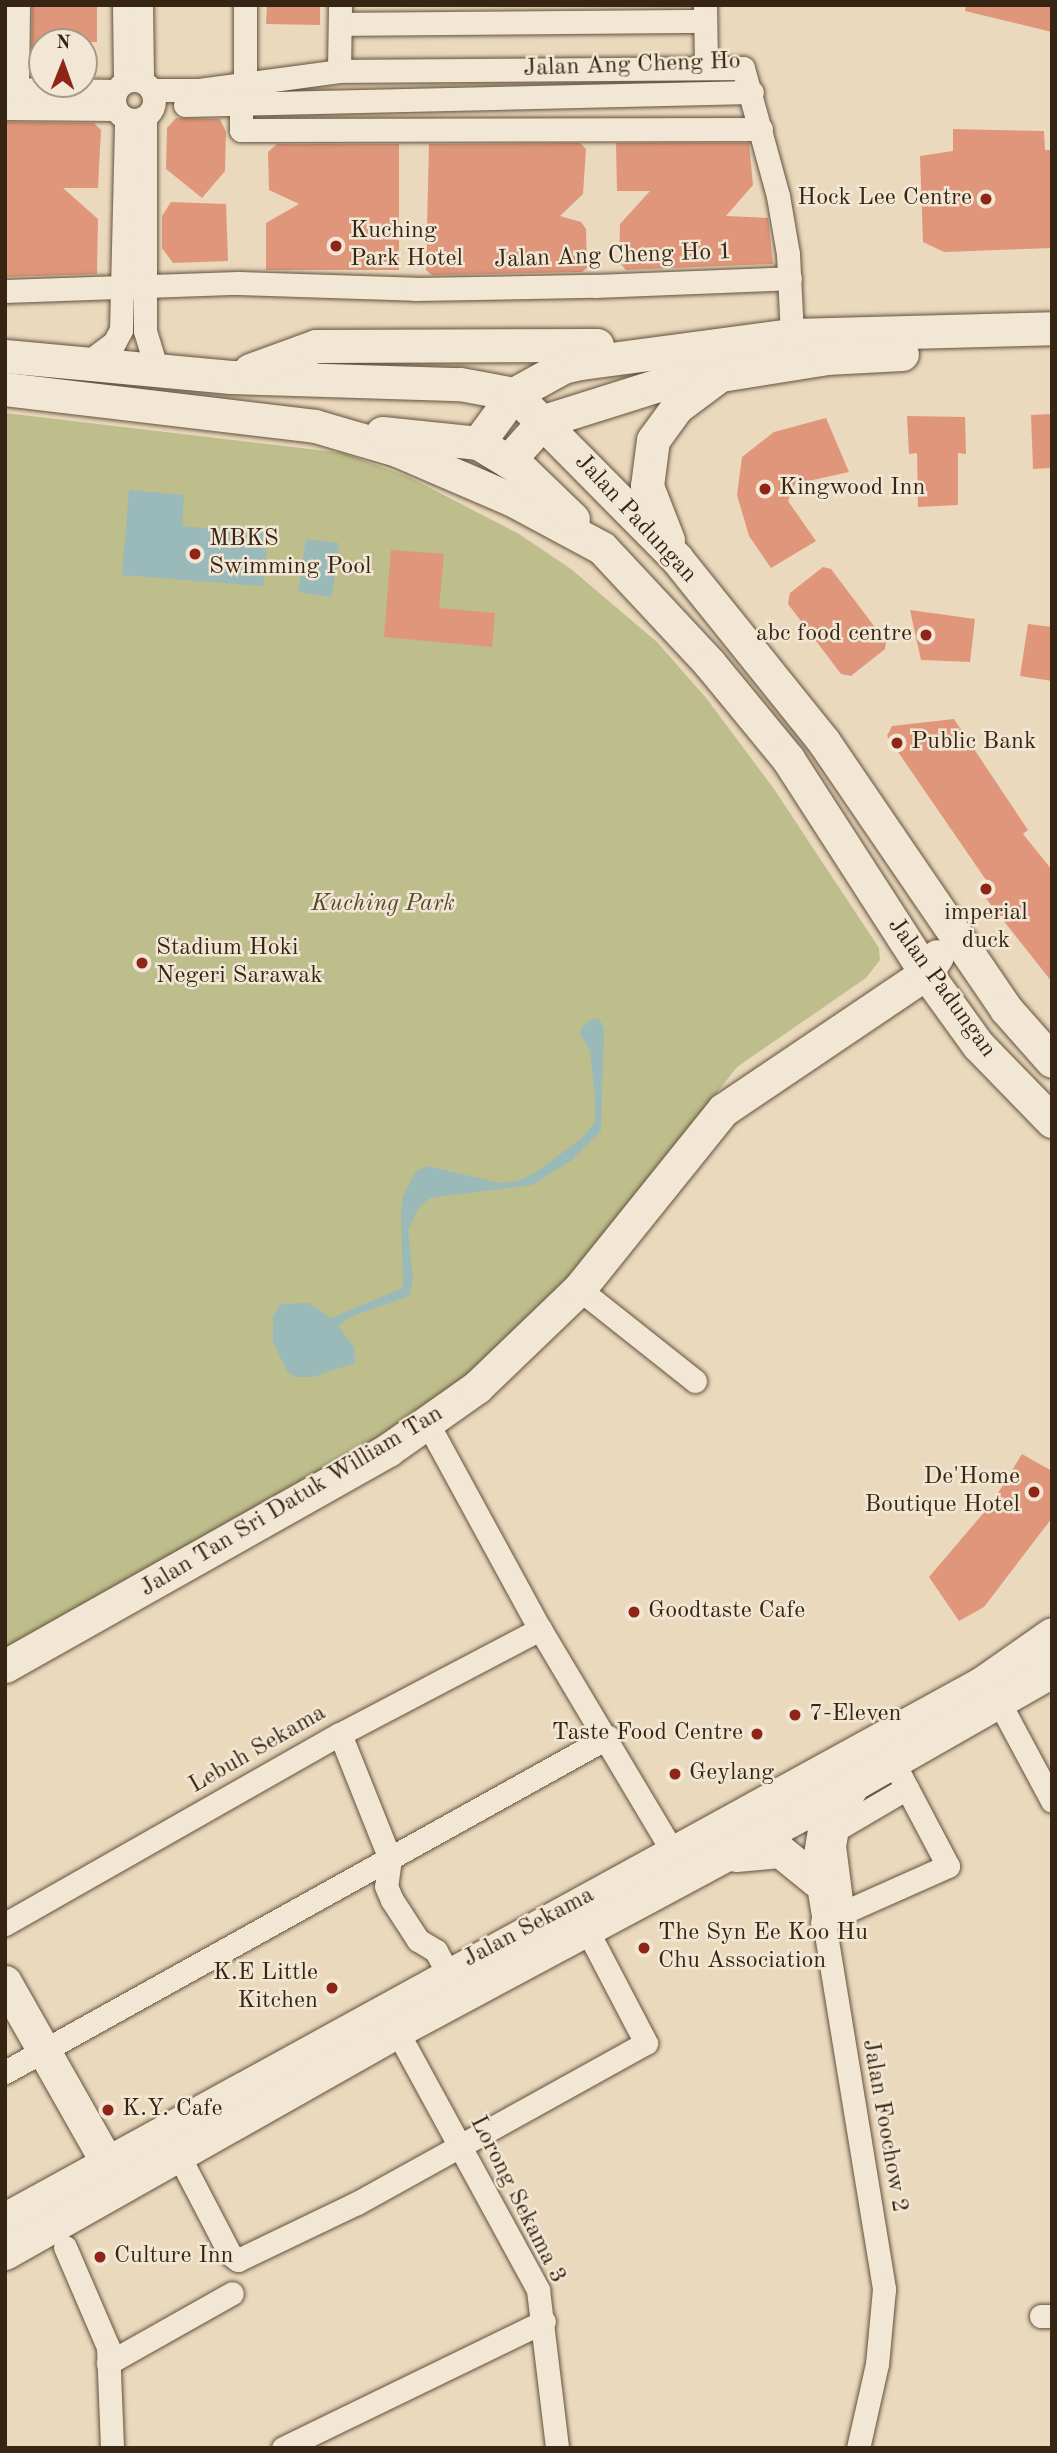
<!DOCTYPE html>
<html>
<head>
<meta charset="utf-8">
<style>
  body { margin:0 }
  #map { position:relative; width:1057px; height:2453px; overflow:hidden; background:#ebd9bd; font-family:"Old Standard TT",serif }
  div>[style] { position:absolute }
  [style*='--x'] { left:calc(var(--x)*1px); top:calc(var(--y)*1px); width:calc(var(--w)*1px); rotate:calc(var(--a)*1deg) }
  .green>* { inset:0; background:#bebd8c }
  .water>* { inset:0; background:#9ab9b9 }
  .building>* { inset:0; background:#e0967b }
  .roads { filter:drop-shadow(0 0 2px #63523d) drop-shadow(0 0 2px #63523d) }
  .street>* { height:23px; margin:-11.5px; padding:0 11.5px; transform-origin:11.5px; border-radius:11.5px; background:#f2e6d4 }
  .street>.ring { margin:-11.5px; padding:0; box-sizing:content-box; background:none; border:23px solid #f2e6d4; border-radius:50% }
  .secondary>* { height:33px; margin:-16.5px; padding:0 16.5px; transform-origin:16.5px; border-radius:16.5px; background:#f2e6d4 }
  .dots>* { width:19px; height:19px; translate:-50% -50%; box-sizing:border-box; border:4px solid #f2e6d4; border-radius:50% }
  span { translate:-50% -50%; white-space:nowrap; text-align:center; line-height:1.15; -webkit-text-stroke:5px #f2e6d4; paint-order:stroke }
  .street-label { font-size:24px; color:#362512 }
  .poi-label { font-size:24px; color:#362512 }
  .right { translate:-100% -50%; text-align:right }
  .left { translate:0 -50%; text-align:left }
  .park-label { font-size:24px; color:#584b30; font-style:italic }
  .frame { position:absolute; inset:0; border:7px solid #362512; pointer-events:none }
  .north { position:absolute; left:28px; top:28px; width:70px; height:70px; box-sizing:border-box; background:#f2e6d4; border:2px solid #a79986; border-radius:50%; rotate:1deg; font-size:19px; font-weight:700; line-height:28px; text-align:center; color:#362512 }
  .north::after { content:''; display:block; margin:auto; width:24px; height:32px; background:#8f2418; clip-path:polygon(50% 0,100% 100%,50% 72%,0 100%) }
</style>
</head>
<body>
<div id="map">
  <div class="green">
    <div style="clip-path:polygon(5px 413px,343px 453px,409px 477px,519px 534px,571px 569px,657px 642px,707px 699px,774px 789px,879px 948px,880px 960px,866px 978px,737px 1067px,557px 1296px,467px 1379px,263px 1511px,5px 1651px)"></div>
  </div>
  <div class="water">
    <div style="clip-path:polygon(129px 490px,184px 495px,182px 526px,268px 534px,263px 586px,122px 575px)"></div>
    <div style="clip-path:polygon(306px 539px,339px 543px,332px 597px,298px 592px)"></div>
    <div style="clip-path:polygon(599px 1018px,604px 1029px,601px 1131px,572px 1160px,532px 1185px,430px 1198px,418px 1209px,408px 1230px,413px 1278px,409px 1296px,350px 1317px,338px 1326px,354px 1347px,355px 1363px,312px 1377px,295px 1377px,287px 1371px,273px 1342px,273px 1316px,281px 1304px,309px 1303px,331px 1318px,403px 1288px,401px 1213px,403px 1196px,416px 1171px,428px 1166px,499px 1183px,517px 1181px,535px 1173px,582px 1138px,595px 1122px,595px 1098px,590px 1051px,579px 1032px,588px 1021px)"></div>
  </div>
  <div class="building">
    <div style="clip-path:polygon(32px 5px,97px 5px,97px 42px,42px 42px,42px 76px,37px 76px,31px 71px)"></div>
    <div style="clip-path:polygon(267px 5px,320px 5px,320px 25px,266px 24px)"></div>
    <div style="clip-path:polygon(966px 5px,1052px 5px,1052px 32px,965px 11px)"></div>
    <div style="clip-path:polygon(176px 118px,220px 119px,226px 132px,225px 171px,202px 198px,166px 169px,167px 128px)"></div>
    <div style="clip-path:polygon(5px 122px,94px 123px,101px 130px,98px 188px,63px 188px,98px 219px,97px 274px,5px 277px)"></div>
    <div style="clip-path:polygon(953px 129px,1044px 131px,1045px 150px,1052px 150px,1052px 248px,944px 252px,923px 242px,920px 156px,953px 151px)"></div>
    <div style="clip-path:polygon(580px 143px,586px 149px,583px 194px,560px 216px,581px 222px,586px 229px,587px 268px,582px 272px,432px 275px,426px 270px,429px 144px)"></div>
    <div style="clip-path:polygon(616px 143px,749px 143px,753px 185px,726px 216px,768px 218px,773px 264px,626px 270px,619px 262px,620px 224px,650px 191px,617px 191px)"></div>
    <div style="clip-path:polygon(277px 144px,399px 144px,399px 270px,266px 270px,266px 223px,299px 204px,269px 190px,268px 152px)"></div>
    <div style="clip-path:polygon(171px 202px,226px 204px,228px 261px,173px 263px,162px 248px,162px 216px)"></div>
    <div style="clip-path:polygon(1052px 414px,1052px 468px,1033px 469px,1031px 415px)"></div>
    <div style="clip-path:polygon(907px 416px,965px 417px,966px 454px,958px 453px,958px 505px,918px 507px,917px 453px,909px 454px)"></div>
    <div style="clip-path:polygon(826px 418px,849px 472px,795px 484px,788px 501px,816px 541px,771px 568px,749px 536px,737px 495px,742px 457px,774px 432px)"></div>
    <div style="clip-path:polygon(391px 550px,444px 554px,439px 608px,495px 613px,492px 647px,384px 637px)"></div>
    <div style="clip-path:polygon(823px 567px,831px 569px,886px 642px,885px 649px,851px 676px,841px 674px,788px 604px,790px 593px)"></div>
    <div style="clip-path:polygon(910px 610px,975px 619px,970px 662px,921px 660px)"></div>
    <div style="clip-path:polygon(1028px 624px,1052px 627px,1052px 681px,1020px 676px)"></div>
    <div style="clip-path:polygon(954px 719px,1028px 830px,1023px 834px,1052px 870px,1052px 982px,977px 887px,986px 880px,887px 736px,892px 726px)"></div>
    <div style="clip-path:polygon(1022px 1454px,1052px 1471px,1052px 1518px,984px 1607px,959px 1621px,929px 1577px,992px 1503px)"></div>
  </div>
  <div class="roads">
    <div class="street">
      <div style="--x:124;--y:5;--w:76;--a:89.2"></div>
      <div style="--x:141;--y:5;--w:76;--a:89.2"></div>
      <div style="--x:705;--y:5;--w:60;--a:89"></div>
      <div style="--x:340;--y:24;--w:365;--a:-0.5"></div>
      <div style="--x:339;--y:71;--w:66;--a:-89.1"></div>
      <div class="ring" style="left:114px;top:80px;width:17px;height:17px"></div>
      <div style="--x:245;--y:83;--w:78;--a:-90"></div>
      <div style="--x:5;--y:89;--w:110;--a:1"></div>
      <div style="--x:17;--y:90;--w:85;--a:-89.3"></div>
      <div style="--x:152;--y:90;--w:47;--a:0"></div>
      <div style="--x:199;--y:90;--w:141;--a:-7.7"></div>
      <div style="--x:339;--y:71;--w:404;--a:-0.4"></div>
      <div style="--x:743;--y:68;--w:133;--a:74.7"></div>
      <div style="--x:778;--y:196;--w:59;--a:80.2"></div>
      <div style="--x:788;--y:254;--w:81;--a:87.2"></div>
      <div style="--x:241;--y:104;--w:26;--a:90"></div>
      <div style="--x:241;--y:130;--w:520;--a:-0.11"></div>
      <div style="--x:185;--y:105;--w:567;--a:-1.31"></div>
      <div style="--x:5;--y:108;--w:111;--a:0.5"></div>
      <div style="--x:145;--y:117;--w:214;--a:90"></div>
      <div style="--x:145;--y:331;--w:38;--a:73"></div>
      <div style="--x:5;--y:291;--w:233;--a:-2"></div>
      <div style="--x:238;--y:283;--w:177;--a:1.9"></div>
      <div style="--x:415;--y:289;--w:180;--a:-1"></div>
      <div style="--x:595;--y:286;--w:195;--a:-2.3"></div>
      <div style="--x:87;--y:363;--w:34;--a:-37"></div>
      <div style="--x:114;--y:343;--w:15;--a:-62"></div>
      <div style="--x:121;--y:330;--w:211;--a:-88.6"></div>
      <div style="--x:579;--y:1289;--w:148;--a:38.4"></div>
      <div style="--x:428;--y:1424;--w:234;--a:61.4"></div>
      <div style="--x:540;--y:1629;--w:257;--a:59.2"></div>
      <div style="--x:999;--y:1702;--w:112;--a:61.8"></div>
      <div style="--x:340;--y:1734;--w:135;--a:68.2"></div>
      <div style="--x:390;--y:1859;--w:27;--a:98"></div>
      <div style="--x:386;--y:1886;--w:15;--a:67"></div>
      <div style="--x:392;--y:1900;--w:48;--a:57"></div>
      <div style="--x:418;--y:1940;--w:21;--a:31"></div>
      <div style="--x:436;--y:1951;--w:24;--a:62"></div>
      <div style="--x:815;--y:1867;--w:428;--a:80.7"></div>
      <div style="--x:884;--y:2289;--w:75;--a:95.3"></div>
      <div style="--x:877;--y:2364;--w:86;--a:102.7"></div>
      <div style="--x:843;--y:1916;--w:71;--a:-97.3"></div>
      <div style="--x:834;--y:1846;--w:17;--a:-80"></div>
      <div style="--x:837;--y:1829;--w:81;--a:-30.4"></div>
      <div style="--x:822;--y:1922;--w:138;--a:-24"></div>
      <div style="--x:948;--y:1866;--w:120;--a:-117.8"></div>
      <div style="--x:5;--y:1924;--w:385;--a:-29.6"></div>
      <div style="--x:340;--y:1734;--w:226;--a:-27.7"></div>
      <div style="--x:397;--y:2031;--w:295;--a:61.4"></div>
      <div style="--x:538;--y:2290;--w:159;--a:83.1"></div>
      <div style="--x:5;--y:2072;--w:690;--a:-29.05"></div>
      <div style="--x:180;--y:2158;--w:108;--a:62.5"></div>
      <div style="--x:230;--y:2254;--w:10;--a:37"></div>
      <div style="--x:238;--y:2260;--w:132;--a:-25.6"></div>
      <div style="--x:357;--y:2203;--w:330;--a:-29"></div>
      <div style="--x:646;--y:2043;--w:127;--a:-117.6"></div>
      <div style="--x:65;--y:2247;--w:109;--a:66.7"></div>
      <div style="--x:108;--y:2347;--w:101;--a:87.7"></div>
      <div style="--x:1041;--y:2316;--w:11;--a:0"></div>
      <div style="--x:108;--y:2363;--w:142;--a:-29.4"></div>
      <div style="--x:283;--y:2448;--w:290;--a:-25.9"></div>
    </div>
    <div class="secondary">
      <div style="--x:5;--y:356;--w:227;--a:5.3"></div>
      <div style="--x:231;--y:377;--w:229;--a:1.8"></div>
      <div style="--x:460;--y:384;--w:55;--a:10.5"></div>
      <div style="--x:514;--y:394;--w:232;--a:45.3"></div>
      <div style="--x:677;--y:559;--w:235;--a:51.2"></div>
      <div style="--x:824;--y:742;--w:323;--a:55.7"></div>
      <div style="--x:1006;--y:1009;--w:69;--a:48.5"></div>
      <div style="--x:250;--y:370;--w:70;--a:-20"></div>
      <div style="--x:316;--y:346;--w:281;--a:-0.2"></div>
      <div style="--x:5;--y:389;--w:312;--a:6.8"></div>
      <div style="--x:315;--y:426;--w:85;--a:16.3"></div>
      <div style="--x:397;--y:450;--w:124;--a:23.3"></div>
      <div style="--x:511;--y:499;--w:103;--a:28.3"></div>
      <div style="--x:602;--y:548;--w:158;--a:47"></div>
      <div style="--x:710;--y:664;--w:123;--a:50.6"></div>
      <div style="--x:788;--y:759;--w:255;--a:57.2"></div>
      <div style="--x:926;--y:973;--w:89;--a:54.2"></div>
      <div style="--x:978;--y:1045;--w:106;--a:45.8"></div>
      <div style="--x:382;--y:433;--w:97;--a:5.9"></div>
      <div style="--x:478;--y:443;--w:50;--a:31.2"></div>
      <div style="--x:521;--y:469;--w:72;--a:43.9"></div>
      <div style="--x:478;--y:443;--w:61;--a:-53.7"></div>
      <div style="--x:514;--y:394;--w:56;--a:-28.9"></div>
      <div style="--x:563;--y:367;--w:18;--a:-13"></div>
      <div style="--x:581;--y:363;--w:213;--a:-7.6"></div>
      <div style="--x:792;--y:335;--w:260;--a:-1.5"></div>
      <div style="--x:508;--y:461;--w:54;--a:-48"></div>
      <div style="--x:544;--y:421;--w:120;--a:-17.5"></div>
      <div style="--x:658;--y:385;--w:170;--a:-9.1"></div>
      <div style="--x:826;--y:358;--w:76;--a:-3"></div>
      <div style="--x:668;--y:540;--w:58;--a:-111.3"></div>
      <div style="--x:647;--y:486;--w:46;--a:-82.6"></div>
      <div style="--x:653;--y:440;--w:41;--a:-54"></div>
      <div style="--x:677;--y:407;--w:49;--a:-36.6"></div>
      <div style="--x:5;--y:1666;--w:440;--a:-29.4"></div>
      <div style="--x:388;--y:1450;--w:109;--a:-35.3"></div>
      <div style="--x:477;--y:1387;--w:141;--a:-43.9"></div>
      <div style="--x:579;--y:1289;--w:230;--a:-51.2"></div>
      <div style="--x:723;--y:1110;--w:245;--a:-34"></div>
      <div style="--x:926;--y:973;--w:20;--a:-57"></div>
      <div style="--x:736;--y:1855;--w:44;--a:-5.2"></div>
      <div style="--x:780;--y:1851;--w:46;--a:38.9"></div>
      <div style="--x:816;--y:1880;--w:58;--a:-81"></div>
      <div style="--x:825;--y:1823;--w:41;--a:-52.9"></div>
      <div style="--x:5;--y:1982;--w:215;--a:60.5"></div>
      <div style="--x:111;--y:2169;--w:13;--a:0"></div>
      <div style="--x:5;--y:2219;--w:1114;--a:-28.75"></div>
      <div style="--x:982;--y:1683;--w:85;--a:-35"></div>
      <div style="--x:5;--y:2253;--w:450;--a:-29.5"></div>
      <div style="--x:397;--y:2031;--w:459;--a:-28.2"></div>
      <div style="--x:801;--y:1814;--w:289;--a:-29.7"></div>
    </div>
  </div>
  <div class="dots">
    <div style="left:986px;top:199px;background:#8f2418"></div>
    <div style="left:336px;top:246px;background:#8f2418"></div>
    <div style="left:765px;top:489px;background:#8f2418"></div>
    <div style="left:195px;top:554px;background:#8f2418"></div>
    <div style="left:926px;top:635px;background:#8f2418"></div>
    <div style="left:897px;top:743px;background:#8f2418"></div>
    <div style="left:986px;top:889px;background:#8f2418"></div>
    <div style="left:142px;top:963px;background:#8f2418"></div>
    <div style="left:1034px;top:1492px;background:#8f2418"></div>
    <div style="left:634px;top:1612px;background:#8f2418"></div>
    <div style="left:795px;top:1715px;background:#8f2418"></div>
    <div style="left:757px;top:1734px;background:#8f2418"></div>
    <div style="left:675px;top:1774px;background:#8f2418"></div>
    <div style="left:644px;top:1948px;background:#8f2418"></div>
    <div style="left:332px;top:1988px;background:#8f2418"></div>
    <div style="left:108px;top:2110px;background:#8f2418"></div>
    <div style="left:100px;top:2257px;background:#8f2418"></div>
  </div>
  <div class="street-label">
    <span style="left:632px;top:66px;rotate:-2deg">Jalan Ang Cheng Ho</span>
    <span style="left:613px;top:257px;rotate:-2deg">Jalan Ang Cheng Ho 1</span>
    <span style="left:635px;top:519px;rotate:47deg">Jalan Padungan</span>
    <span style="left:941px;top:988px;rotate:54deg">Jalan Padungan</span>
    <span style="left:292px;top:1502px;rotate:-31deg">Jalan Tan Sri Datuk William Tan</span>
    <span style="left:258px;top:1750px;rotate:-30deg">Lebuh Sekama</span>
    <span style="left:529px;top:1928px;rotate:-28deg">Jalan Sekama</span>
    <span style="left:884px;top:2126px;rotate:80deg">Jalan Foochow 2</span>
    <span style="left:517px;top:2200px;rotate:63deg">Lorong Sekama 3</span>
  </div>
  <div class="poi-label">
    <span class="right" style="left:972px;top:199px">Hock Lee Centre</span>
    <span class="left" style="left:350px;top:246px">Kuching<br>Park Hotel</span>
    <span class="left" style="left:779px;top:489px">Kingwood Inn</span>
    <span class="left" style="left:209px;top:554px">MBKS<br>Swimming Pool</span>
    <span class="right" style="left:912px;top:635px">abc food centre</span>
    <span class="left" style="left:911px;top:743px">Public Bank</span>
    <span style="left:986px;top:928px">imperial<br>duck</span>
    <span class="left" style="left:156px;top:963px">Stadium Hoki<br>Negeri Sarawak</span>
    <span class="right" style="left:1020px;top:1492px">De'Home<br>Boutique Hotel</span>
    <span class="left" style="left:648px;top:1612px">Goodtaste Cafe</span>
    <span class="left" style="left:809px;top:1715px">7-Eleven</span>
    <span class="right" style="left:743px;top:1734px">Taste Food Centre</span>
    <span class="left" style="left:689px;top:1774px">Geylang</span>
    <span class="left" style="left:658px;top:1948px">The Syn Ee Koo Hu<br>Chu Association</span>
    <span class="right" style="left:318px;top:1988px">K.E Little<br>Kitchen</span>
    <span class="left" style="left:122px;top:2110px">K.Y. Cafe</span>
    <span class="left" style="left:114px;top:2257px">Culture Inn</span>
  </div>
  <div class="park-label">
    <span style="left:383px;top:905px">Kuching Park</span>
  </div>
  <div class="frame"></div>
  <div class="north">N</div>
</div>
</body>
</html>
